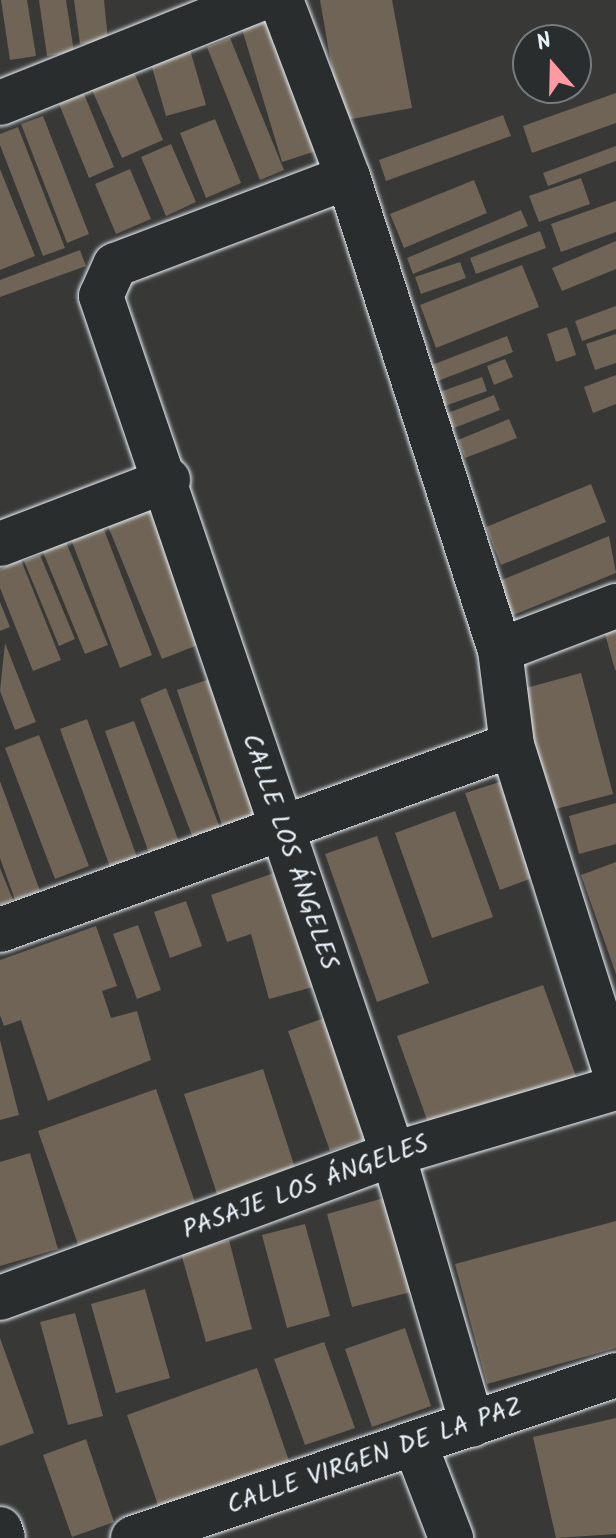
<!DOCTYPE html>
<html>
<head>
<meta charset="utf-8">
<style>
  body { margin:0 }
  #map { position:relative; width:616px; height:1538px; overflow:hidden; background:#383836; font-family:Kalam,sans-serif }
  div>[style] { position:absolute }
  [style*='--x'] { left:calc(var(--x)*1px); top:calc(var(--y)*1px); width:calc(var(--w)*1px); rotate:calc(var(--a)*1deg) }
  .building>* { inset:0; background:#6f6456 }
  .roads { filter:drop-shadow(0 0 2px #e8f1f8) drop-shadow(0 0 2px #e8f1f8) }
  .minor>* { height:44px; margin:-22px; padding:0 22px; transform-origin:22px; border-radius:22px; background:#2a2d2e }
  span { translate:-50% -50%; white-space:nowrap; text-align:center; line-height:1.15; -webkit-text-stroke:8px #2a2d2e; paint-order:stroke }
  .street-label { font-size:26px; color:#e8f1f8 }
  .north { position:absolute; left:512px; top:24px; width:80px; height:80px; box-sizing:border-box; background:#2a2d2e; border:2px solid #767b7f; border-radius:50%; rotate:340deg; font-size:22px; font-weight:700; line-height:32px; text-align:center; color:#e8f1f8 }
  .north::after { content:''; display:block; margin:auto; width:28px; height:36px; background:#ff9aa2; clip-path:polygon(50% 0,100% 100%,50% 72%,0 100%) }
</style>
</head>
<body>
<div id="map">
  <div class="building">
    <div style="clip-path:polygon(1px 0,27px 0,36px 56px,10px 60px)"></div>
    <div style="clip-path:polygon(39px 0,66px 0,74px 52px,47px 56px)"></div>
    <div style="clip-path:polygon(74px 0,104px 0,108px 40px,80px 44px)"></div>
    <div style="clip-path:polygon(320px 0,392px 0,412px 108px,341px 121px)"></div>
    <div style="clip-path:polygon(276px 19px,316px 151px,282px 162px,242px 29px)"></div>
    <div style="clip-path:polygon(230px 38px,284px 170px,260px 180px,207px 47px)"></div>
    <div style="clip-path:polygon(189px 46px,206px 105px,166px 116px,149px 57px)"></div>
    <div style="clip-path:polygon(134px 72px,163px 140px,122px 158px,92px 90px)"></div>
    <div style="clip-path:polygon(616px 93px,616px 123px,532px 153px,523px 126px)"></div>
    <div style="clip-path:polygon(84px 94px,114px 167px,89px 178px,59px 104px)"></div>
    <div style="clip-path:polygon(503px 115px,511px 136px,386px 181px,379px 160px)"></div>
    <div style="clip-path:polygon(43px 116px,89px 234px,67px 243px,21px 124px)"></div>
    <div style="clip-path:polygon(215px 119px,241px 183px,206px 198px,180px 133px)"></div>
    <div style="clip-path:polygon(18px 127px,65px 248px,43px 256px,0 145px,0 134px)"></div>
    <div style="clip-path:polygon(171px 144px,196px 202px,166px 216px,141px 157px)"></div>
    <div style="clip-path:polygon(616px 146px,616px 161px,548px 186px,543px 173px)"></div>
    <div style="clip-path:polygon(0 169px,35px 256px,0 270px)"></div>
    <div style="clip-path:polygon(130px 169px,151px 219px,116px 234px,95px 184px)"></div>
    <div style="clip-path:polygon(581px 178px,590px 204px,539px 222px,529px 196px)"></div>
    <div style="clip-path:polygon(474px 180px,487px 213px,404px 248px,390px 214px)"></div>
    <div style="clip-path:polygon(616px 201px,616px 232px,561px 252px,551px 224px)"></div>
    <div style="clip-path:polygon(521px 210px,528px 226px,413px 274px,407px 258px)"></div>
    <div style="clip-path:polygon(540px 231px,546px 248px,476px 274px,470px 258px)"></div>
    <div style="clip-path:polygon(616px 241px,616px 269px,562px 291px,552px 268px)"></div>
    <div style="clip-path:polygon(80px 250px,86px 266px,0 297px,0 280px)"></div>
    <div style="clip-path:polygon(460px 262px,466px 278px,421px 294px,415px 277px)"></div>
    <div style="clip-path:polygon(522px 265px,539px 307px,436px 348px,420px 305px)"></div>
    <div style="clip-path:polygon(616px 306px,616px 329px,582px 341px,575px 321px)"></div>
    <div style="clip-path:polygon(567px 327px,576px 355px,556px 362px,547px 334px)"></div>
    <div style="clip-path:polygon(616px 334px,616px 363px,595px 370px,586px 344px)"></div>
    <div style="clip-path:polygon(507px 336px,513px 352px,430px 384px,424px 368px)"></div>
    <div style="clip-path:polygon(505px 359px,513px 377px,494px 385px,487px 366px)"></div>
    <div style="clip-path:polygon(616px 375px,616px 404px,593px 413px,584px 387px)"></div>
    <div style="clip-path:polygon(482px 377px,487px 391px,439px 408px,434px 394px)"></div>
    <div style="clip-path:polygon(494px 395px,500px 410px,449px 430px,443px 415px)"></div>
    <div style="clip-path:polygon(509px 419px,517px 438px,465px 458px,458px 440px)"></div>
    <div style="clip-path:polygon(591px 484px,606px 522px,501px 565px,486px 527px)"></div>
    <div style="clip-path:polygon(149px 509px,203px 643px,162px 659px,108px 526px)"></div>
    <div style="clip-path:polygon(103px 527px,152px 655px,120px 668px,71px 539px)"></div>
    <div style="clip-path:polygon(609px 536px,616px 573px,501px 620px,487px 586px)"></div>
    <div style="clip-path:polygon(66px 542px,108px 645px,85px 654px,43px 552px)"></div>
    <div style="clip-path:polygon(40px 555px,75px 639px,59px 646px,24px 561px)"></div>
    <div style="clip-path:polygon(21px 560px,61px 660px,33px 671px,0 588px,0 569px)"></div>
    <div style="clip-path:polygon(0 602px,10px 627px,0 631px)"></div>
    <div style="clip-path:polygon(616px 627px,616px 670px,615px 670px,604px 630px)"></div>
    <div style="clip-path:polygon(5px 643px,36px 722px,15px 730px,0 691px)"></div>
    <div style="clip-path:polygon(581px 673px,613px 794px,548px 811px,515px 691px)"></div>
    <div style="clip-path:polygon(213px 678px,259px 815px,223px 828px,177px 690px)"></div>
    <div style="clip-path:polygon(166px 688px,220px 828px,193px 838px,140px 699px)"></div>
    <div style="clip-path:polygon(87px 719px,137px 857px,110px 867px,60px 729px)"></div>
    <div style="clip-path:polygon(134px 721px,179px 842px,149px 853px,105px 731px)"></div>
    <div style="clip-path:polygon(39px 735px,89px 866px,55px 879px,5px 748px)"></div>
    <div style="clip-path:polygon(506px 780px,540px 875px,500px 890px,465px 793px)"></div>
    <div style="clip-path:polygon(0 781px,40px 891px,15px 900px,0 858px)"></div>
    <div style="clip-path:polygon(616px 803px,616px 844px,579px 854px,569px 816px)"></div>
    <div style="clip-path:polygon(455px 811px,493px 917px,432px 938px,395px 833px)"></div>
    <div style="clip-path:polygon(377px 836px,429px 983px,377px 1002px,325px 854px)"></div>
    <div style="clip-path:polygon(616px 862px,616px 974px,581px 875px)"></div>
    <div style="clip-path:polygon(0 868px,13px 900px,0 905px)"></div>
    <div style="clip-path:polygon(280px 871px,313px 987px,269px 999px,251px 934px,227px 942px,211px 895px)"></div>
    <div style="clip-path:polygon(186px 901px,202px 946px,170px 958px,154px 912px)"></div>
    <div style="clip-path:polygon(138px 925px,161px 990px,137px 999px,113px 934px)"></div>
    <div style="clip-path:polygon(96px 926px,117px 986px,102px 991px,111px 1018px,137px 1011px,151px 1060px,48px 1101px,21px 1020px,4px 1026px,0 1015px,0 960px)"></div>
    <div style="clip-path:polygon(543px 985px,577px 1079px,431px 1131px,397px 1036px)"></div>
    <div style="clip-path:polygon(341px 1012px,383px 1133px,330px 1151px,288px 1031px)"></div>
    <div style="clip-path:polygon(0 1040px,19px 1115px,0 1120px)"></div>
    <div style="clip-path:polygon(263px 1069px,296px 1171px,218px 1197px,184px 1094px)"></div>
    <div style="clip-path:polygon(156px 1089px,197px 1208px,80px 1250px,38px 1131px)"></div>
    <div style="clip-path:polygon(30px 1153px,58px 1249px,0 1266px,0 1162px)"></div>
    <div style="clip-path:polygon(384px 1198px,411px 1292px,352px 1307px,327px 1214px)"></div>
    <div style="clip-path:polygon(616px 1221px,616px 1348px,487px 1384px,455px 1264px)"></div>
    <div style="clip-path:polygon(305px 1224px,330px 1316px,287px 1328px,262px 1235px)"></div>
    <div style="clip-path:polygon(229px 1240px,252px 1329px,206px 1342px,181px 1253px)"></div>
    <div style="clip-path:polygon(145px 1289px,170px 1378px,116px 1393px,91px 1304px)"></div>
    <div style="clip-path:polygon(75px 1313px,103px 1416px,68px 1425px,40px 1322px)"></div>
    <div style="clip-path:polygon(405px 1328px,431px 1406px,372px 1427px,345px 1349px)"></div>
    <div style="clip-path:polygon(0 1338px,34px 1433px,0 1446px)"></div>
    <div style="clip-path:polygon(324px 1342px,355px 1428px,305px 1445px,274px 1359px)"></div>
    <div style="clip-path:polygon(257px 1368px,290px 1464px,160px 1511px,127px 1415px)"></div>
    <div style="clip-path:polygon(616px 1418px,616px 1534px,556px 1538px,533px 1437px)"></div>
    <div style="clip-path:polygon(86px 1439px,114px 1522px,72px 1537px,43px 1455px)"></div>
  </div>
  <div class="roads">
    <div class="minor">
      <div style="--x:281;--y:0;--w:189;--a:69.3"></div>
      <div style="--x:348;--y:177;--w:497;--a:72.2"></div>
      <div style="--x:500;--y:650;--w:96;--a:82.8"></div>
      <div style="--x:512;--y:745;--w:345;--a:72.5"></div>
      <div style="--x:0;--y:103;--w:278;--a:-21.8"></div>
      <div style="--x:348;--y:177;--w:249;--a:159.3"></div>
      <div style="--x:115;--y:265;--w:34;--a:114"></div>
      <div style="--x:101;--y:296;--w:906;--a:71.21"></div>
      <div style="--x:393;--y:1154;--w:282;--a:73.7"></div>
      <div style="--x:0;--y:544;--w:180;--a:-20.9"></div>
      <div style="--x:500;--y:650;--w:124;--a:-20.8"></div>
      <div style="--x:0;--y:930;--w:544;--a:-19.87"></div>
      <div style="--x:0;--y:1298;--w:419;--a:-20.1"></div>
      <div style="--x:393;--y:1154;--w:233;--a:-16.5"></div>
      <div style="--x:415;--y:1444;--w:101;--a:69"></div>
      <div style="--x:0;--y:1529;--w:9;--a:72"></div>
      <div style="--x:133;--y:1538;--w:510;--a:-18.65"></div>
    </div>
  </div>
  <div class="street-label">
    <span style="left:289px;top:852px;rotate:71deg">CALLE LOS ÁNGELES</span>
    <span style="left:306px;top:1188px;rotate:-20deg">PASAJE LOS ÁNGELES</span>
    <span style="left:375px;top:1457px;rotate:-19deg">CALLE VIRGEN DE LA PAZ</span>
  </div>
  <div class="north">N</div>
</div>
</body>
</html>
